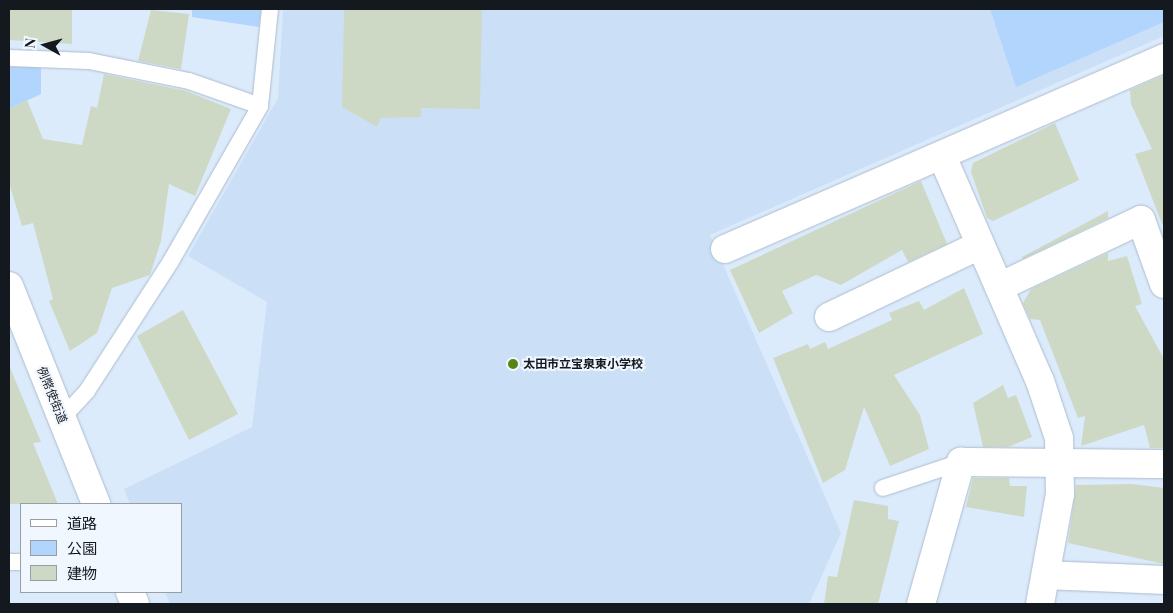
<!DOCTYPE html>
<html>
<head>
<meta charset="utf-8">
<style>
  body { margin:0 }
  #map { position:relative; width:1173px; height:613px; overflow:hidden; background:#dbebfc; font-family:"Playfair Display","Noto Sans JP",serif }
  div>[style] { position:absolute }
  [style*='--x'] { left:calc(var(--x)*1px); top:calc(var(--y)*1px); width:calc(var(--w)*1px); rotate:calc(var(--a)*1deg) }
  .built>* { inset:0; background:#cbe0f7 }
  .green>* { inset:0; background:#b2d5fd }
  .building>* { inset:0; background:#ced9c5 }
  .roads { filter:drop-shadow(0 0 1px #adbccd) drop-shadow(0 0 1px #adbccd) }
  .service>* { height:16px; margin:-8px; padding:0 8px; transform-origin:8px; border-radius:8px; background:#fff }
  .minor>* { height:28px; margin:-14px; padding:0 14px; transform-origin:14px; border-radius:14px; background:#fff }
  .secondary>* { height:28px; margin:-14px; padding:0 14px; transform-origin:14px; border-radius:14px; background:#fff }
  .dots>* { width:14px; height:14px; translate:-50% -50%; box-sizing:border-box; border:2px solid #f1f7fe; border-radius:50% }
  span { translate:-50% -50%; white-space:nowrap; text-align:center; line-height:1.15; -webkit-text-stroke:4px #f1f7fe; paint-order:stroke }
  .poi-label { font-size:12px; color:#14191f; font-weight:700 }
  .left { translate:0 -50%; text-align:left }
  .street-label { font-size:12px; color:#14191f }
  .frame { position:absolute; inset:0; border:10px solid #14191f; pointer-events:none }
  .legend { position:absolute; left:20px; top:503px; width:162px; height:90px; box-sizing:border-box; background:#f1f7fe; border:1px solid #999ea5; margin:0; padding:6px 9px; list-style:none; font-size:15px; color:#14191f }
  .legend li { display:flex; align-items:center; gap:10px; height:25px }
  .legend b { width:25px; border:1px solid #999ea5 }
  .north { position:absolute; left:20px; top:20px; width:50px; height:50px; -webkit-text-stroke:4px #f1f7fe; paint-order:stroke; rotate:277deg; font-size:14px; font-weight:700; line-height:20px; text-align:center; color:#14191f }
  .north::after { content:''; display:block; margin:auto; width:18px; height:22px; background:#14191f; clip-path:polygon(50% 0,100% 100%,50% 72%,0 100%) }
</style>
</head>
<body>
<div id="map">
  <div class="built">
    <div style="clip-path:polygon(283px 9px,1164px 9px,1164px 36px,710px 235px,841px 533px,809px 604px,170px 604px,165px 592px,181px 592px,181px 504px,130px 504px,124px 489px,252px 427px,267px 302px,188px 256px,278px 98px)"></div>
  </div>
  <div class="green">
    <div style="clip-path:polygon(192px 9px,261px 9px,259px 27px,192px 17px)"></div>
    <div style="clip-path:polygon(990px 9px,1164px 9px,1164px 22px,1016px 87px)"></div>
    <div style="clip-path:polygon(41px 63px,41px 94px,9px 109px,9px 66px)"></div>
  </div>
  <div class="building">
    <div style="clip-path:polygon(9px 9px,72px 9px,72px 44px,9px 40px)"></div>
    <div style="clip-path:polygon(344px 9px,482px 9px,480px 109px,421px 108px,421px 117px,381px 118px,377px 127px,342px 107px)"></div>
    <div style="clip-path:polygon(151px 10px,189px 14px,181px 69px,138px 61px)"></div>
    <div style="clip-path:polygon(104px 74px,186px 91px,231px 109px,195px 196px,169px 184px,161px 241px,150px 275px,112px 288px,97px 333px,70px 351px,49px 301px,53px 299px,33px 223px,22px 226px,9px 183px,9px 109px,27px 100px,43px 139px,82px 145px,91px 106px,97px 108px)"></div>
    <div style="clip-path:polygon(1164px 75px,1164px 224px,1162px 224px,1135px 154px,1152px 149px,1131px 104px,1130px 90px)"></div>
    <div style="clip-path:polygon(1055px 123px,1079px 180px,993px 221px,987px 218px,971px 172px,973px 163px)"></div>
    <div style="clip-path:polygon(921px 181px,947px 244px,908px 262px,902px 250px,841px 285px,816px 275px,782px 291px,793px 313px,759px 333px,730px 270px)"></div>
    <div style="clip-path:polygon(1108px 211px,1108px 218px,1023px 259px,1022px 257px)"></div>
    <div style="clip-path:polygon(1108px 253px,1108px 261px,1127px 256px,1142px 304px,1135px 306px,1164px 359px,1164px 448px,1150px 448px,1144px 425px,1081px 446px,1085px 416px,1078px 418px,1040px 320px,1030px 319px,1023px 303px,1031px 289px)"></div>
    <div style="clip-path:polygon(964px 288px,983px 334px,894px 375px,920px 415px,929px 449px,890px 466px,864px 407px,845px 470px,823px 483px,773px 358px,808px 344px,810px 349px,825px 342px,828px 349px,892px 320px,889px 313px,919px 301px,924px 310px)"></div>
    <div style="clip-path:polygon(183px 310px,238px 414px,189px 440px,137px 336px)"></div>
    <div style="clip-path:polygon(9px 365px,41px 442px,33px 443px,58px 504px,9px 504px)"></div>
    <div style="clip-path:polygon(1003px 385px,1008px 398px,1016px 395px,1032px 437px,1008px 447px,983px 447px,973px 403px)"></div>
    <div style="clip-path:polygon(973px 478px,1009px 478px,1010px 486px,1027px 486px,1024px 517px,966px 507px)"></div>
    <div style="clip-path:polygon(1132px 484px,1164px 488px,1164px 564px,1068px 543px,1076px 485px)"></div>
    <div style="clip-path:polygon(854px 500px,888px 506px,888px 519px,899px 521px,878px 604px,824px 604px,828px 576px,837px 577px)"></div>
  </div>
  <div class="roads">
    <div class="service">
      <div style="--x:9;--y:58;--w:80;--a:2.1"></div>
      <div style="--x:89;--y:61;--w:102;--a:11.3"></div>
      <div style="--x:189;--y:81;--w:75;--a:19.4"></div>
      <div style="--x:61;--y:419;--w:38;--a:-47"></div>
      <div style="--x:87;--y:391;--w:155;--a:-57.1"></div>
      <div style="--x:171;--y:261;--w:179;--a:-60.1"></div>
      <div style="--x:260;--y:106;--w:98;--a:-84.1"></div>
      <div style="--x:883;--y:488;--w:82;--a:-18.4"></div>
      <div style="--x:9;--y:562;--w:12;--a:0"></div>
    </div>
    <div class="minor">
      <div style="--x:942;--y:156;--w:245;--a:66.5"></div>
      <div style="--x:1040;--y:381;--w:60;--a:71.6"></div>
      <div style="--x:1059;--y:438;--w:56;--a:89"></div>
      <div style="--x:1060;--y:494;--w:112;--a:100.3"></div>
      <div style="--x:725;--y:249;--w:479;--a:-23.5"></div>
      <div style="--x:999;--y:287;--w:157;--a:-25.3"></div>
      <div style="--x:1141;--y:220;--w:68;--a:70.2"></div>
      <div style="--x:829;--y:317;--w:167;--a:-25.5"></div>
      <div style="--x:1046;--y:575;--w:118;--a:2.4"></div>
      <div style="--x:921;--y:604;--w:148;--a:-74.3"></div>
      <div style="--x:961;--y:462;--w:203;--a:0.6"></div>
    </div>
    <div class="secondary">
      <div style="--x:9;--y:286;--w:235;--a:68.2"></div>
      <div style="--x:130;--y:592;--w:13;--a:67"></div>
    </div>
  </div>
  <div class="dots">
    <div style="left:513px;top:364px;background:#568515"></div>
  </div>
  <div class="poi-label">
    <span class="left" style="left:523px;top:364px">太田市立宝泉東小学校</span>
  </div>
  <div class="street-label">
    <span style="left:52px;top:395px;rotate:68deg">例幣使街道</span>
  </div>
  <div class="frame"></div>
  <ul class="legend">
  <li><b style="height:6px;background:#fff"></b>道路</li>
  <li><b style="height:14px;background:#b2d5fd"></b>公園</li>
  <li><b style="height:14px;background:#ced9c5"></b>建物</li>
  </ul>
  <div class="north">N</div>
</div>
</body>
</html>
